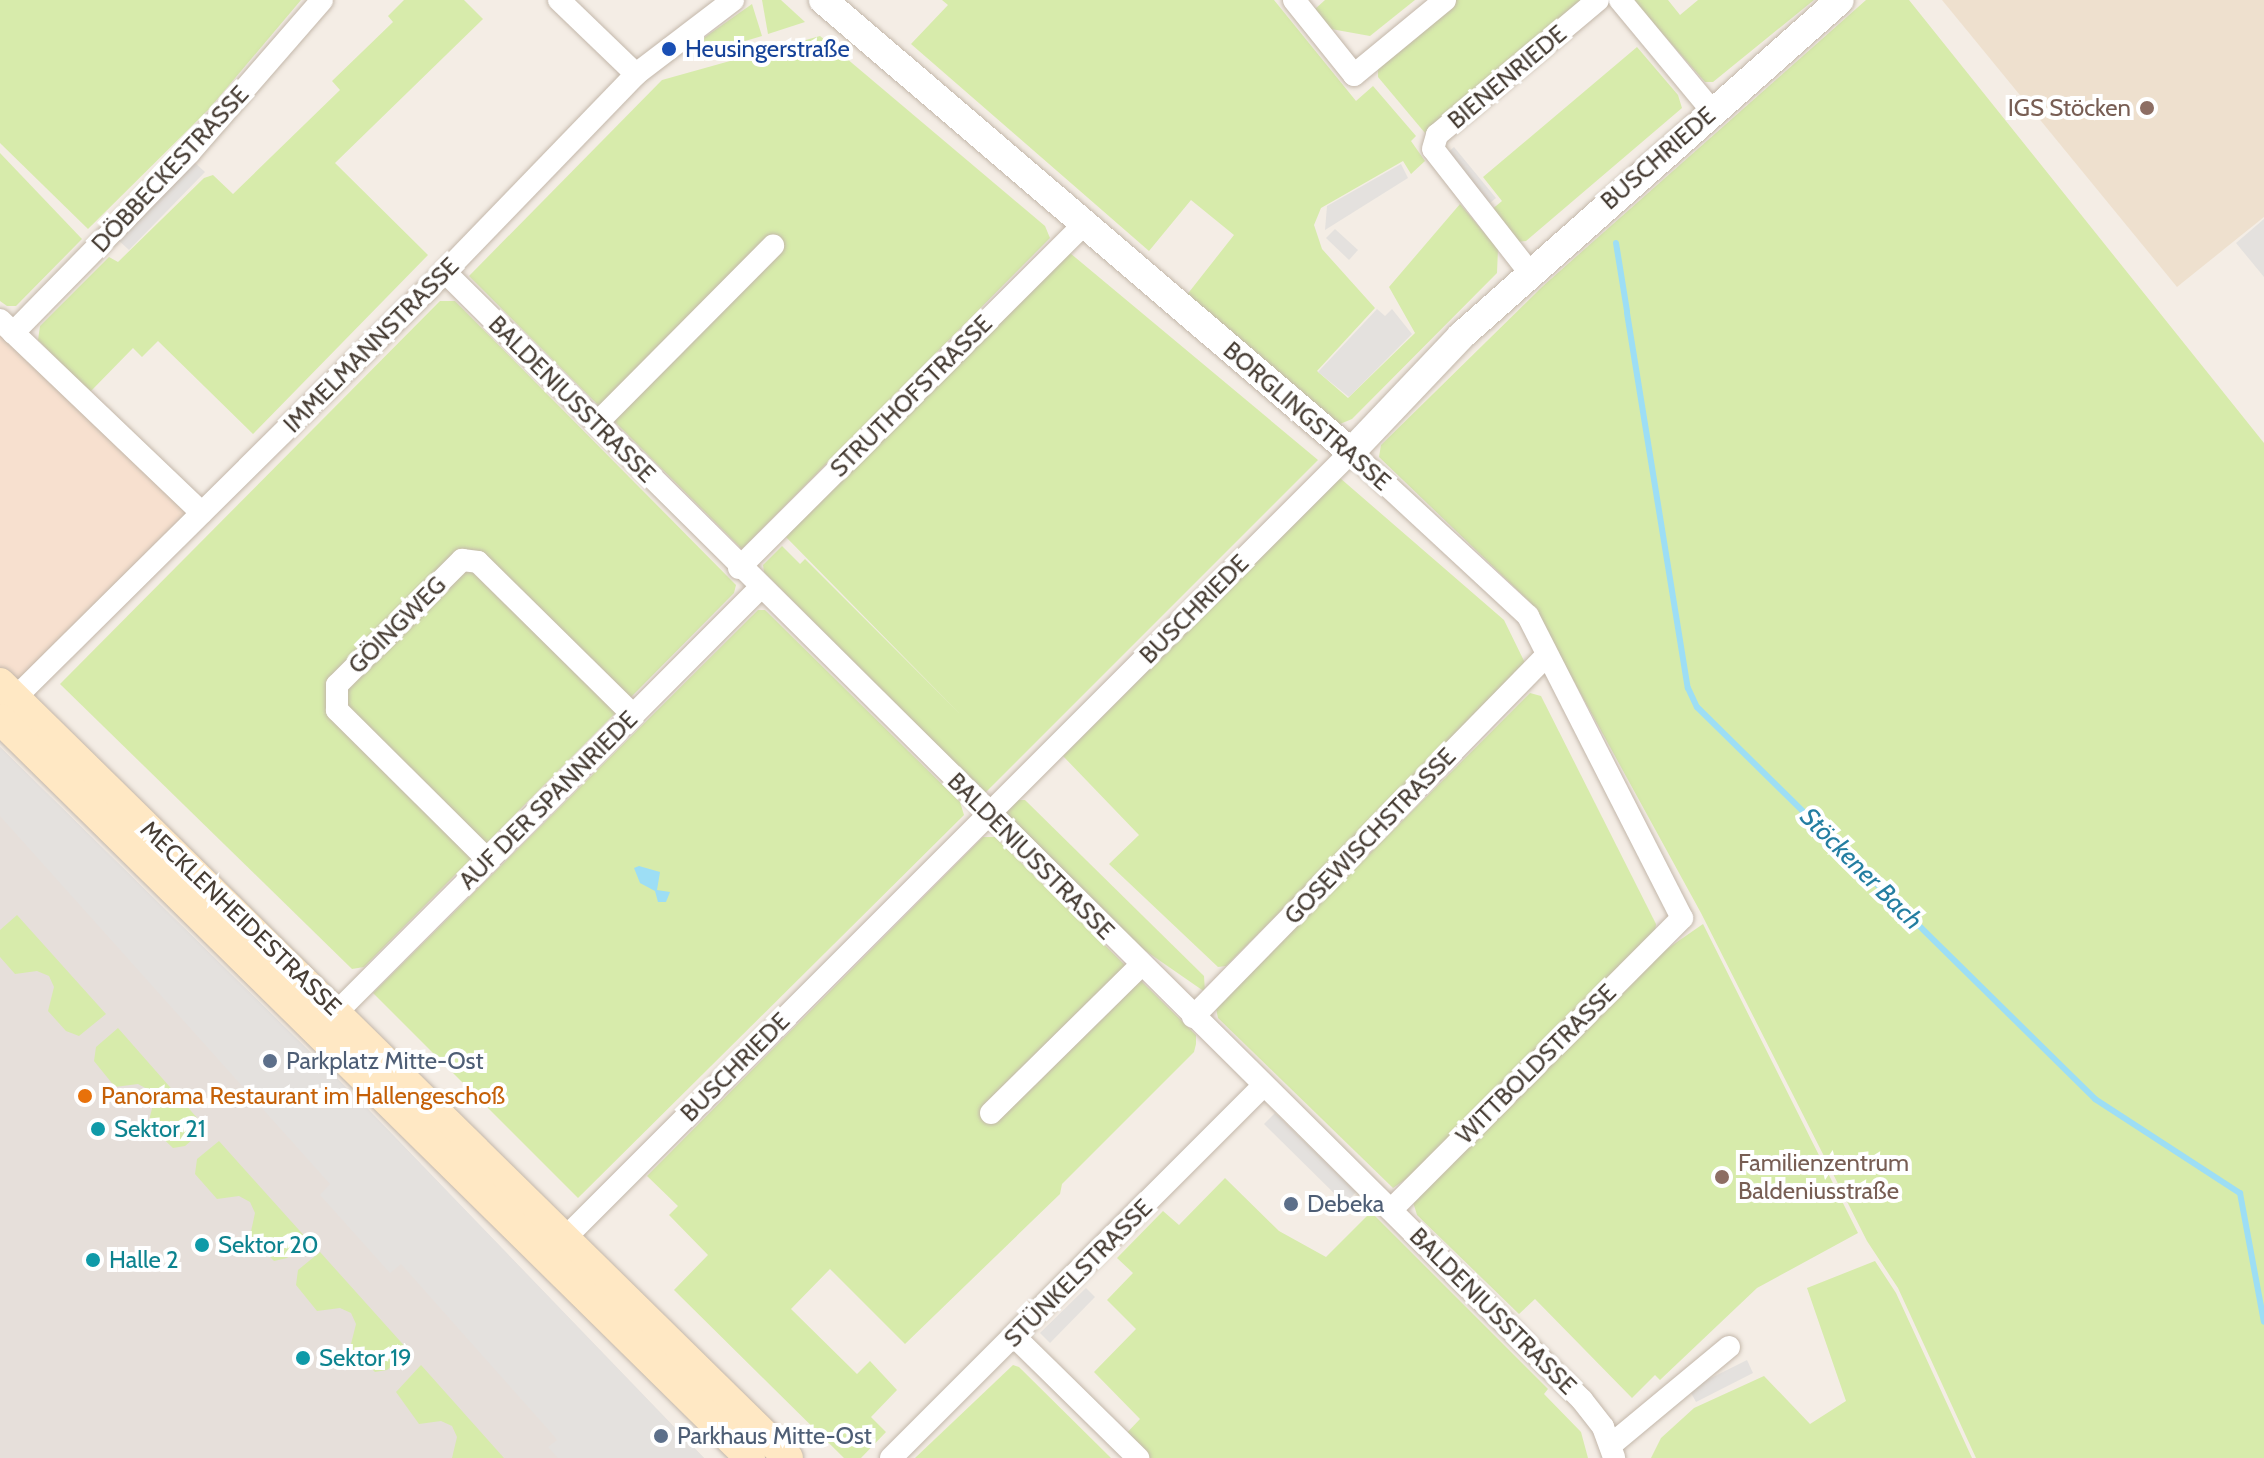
<!DOCTYPE html>
<html>
<head>
<meta charset="utf-8">
<style>
  body { margin:0 }
  #map { position:relative; width:2264px; height:1458px; overflow:hidden; background:#f4ede5; font-family:Cabin,sans-serif }
  div>[style] { position:absolute }
  [style*='--x'] { left:calc(var(--x)*1px); top:calc(var(--y)*1px); width:calc(var(--w)*1px); rotate:calc(var(--a)*1deg) }
  .commercial>* { inset:0; background:#f7e0cf }
  .industrial>* { inset:0; background:#e6dfda }
  .education>* { inset:0; background:#eee0ce }
  .green>* { inset:0; background:#d7ebab }
  .parking>* { inset:0; background:#e4e1de }
  .water>* { inset:0; background:#9ddef5 }
  .stream>* { height:6px; margin:-3px; padding:0 3px; transform-origin:3px; border-radius:3px; background:#9ddef5 }
  .roads { filter:drop-shadow(0 0 2px #c3b7aa) drop-shadow(0 0 2px #c3b7aa) }
  .minor>* { height:22px; margin:-11px; padding:0 11px; transform-origin:11px; border-radius:11px; background:#fff }
  .tertiary>* { height:28px; margin:-14px; padding:0 14px; transform-origin:14px; border-radius:14px; background:#fff }
  .secondary>* { height:30px; margin:-15px; padding:0 15px; transform-origin:15px; border-radius:15px; background:#ffe8c4 }
  .dots>* { width:22px; height:22px; translate:-50% -50%; box-sizing:border-box; border:4px solid #fff; border-radius:50% }
  span { translate:-50% -50%; white-space:nowrap; text-align:center; line-height:1.15; -webkit-text-stroke:8px #fff; paint-order:stroke }
  .transit-label { font-size:24px; color:#164399 }
  .left { translate:0 -50%; text-align:left }
  .street-label { font-size:24px; color:#473d34 }
  .education-label { font-size:24px; color:#785e54 }
  .right { translate:-100% -50%; text-align:right }
  .service-label { font-size:24px; color:#4e5e75 }
  .food-label { font-size:24px; color:#c56008 }
  .culture-label { font-size:24px; color:#0d838f }
  .water-label { font-size:26px; color:#247ea1; font-style:italic }
</style>
</head>
<body>
<div id="map">
  <div class="commercial">
    <div style="clip-path:polygon(0 320px,202px 513px,15px 698px,0 683px)"></div>
  </div>
  <div class="industrial">
    <div style="clip-path:polygon(0 747px,365px 1106px,704px 1458px,0 1458px)"></div>
  </div>
  <div class="education">
    <div style="clip-path:polygon(1942px 0,2264px 0,2264px 217px,2177px 287px)"></div>
  </div>
  <div class="green">
    <div style="clip-path:polygon(0 0,301px 0,209px 109px,88px 229px,0 143px)"></div>
    <div style="clip-path:polygon(404px 0,464px 0,483px 19px,335px 163px,428px 255px,253px 434px,158px 341px,142px 357px,133px 348px,90px 392px,38px 340px,40px 326px,109px 257px,118px 262px,204px 178px,213px 175px,233px 194px,340px 90px,332px 81px,393px 22px,388px 16px)"></div>
    <div style="clip-path:polygon(762px 0,781px 0,805px 22px,768px 34px)"></div>
    <div style="clip-path:polygon(942px 0,1274px 0,1356px 101px,1373px 86px,1416px 136px,1411px 141px,1425px 161px,1411px 174px,1403px 161px,1321px 208px,1314px 225px,1322px 249px,1375px 308px,1317px 371px,1348px 398px,1415px 333px,1389px 287px,1460px 204px,1498px 249px,1497px 273px,1352px 419px,1340px 424px,1186px 296px,1234px 235px,1191px 200px,1149px 251px,911px 44px,948px 5px)"></div>
    <div style="clip-path:polygon(1325px 0,1415px 0,1370px 36px,1331px 29px,1314px 10px)"></div>
    <div style="clip-path:polygon(1454px 0,1585px 0,1425px 133px,1378px 77px,1378px 66px)"></div>
    <div style="clip-path:polygon(1633px 0,1668px 0,1680px 15px,1698px 0,1814px 0,1713px 82px,1705px 82px)"></div>
    <div style="clip-path:polygon(1866px 0,1909px 0,2264px 443px,2264px 1458px,1976px 1458px,1898px 1288px,1867px 1241px,1701px 913px,1531px 603px,1379px 457px,1381px 445px,1543px 286px)"></div>
    <div style="clip-path:polygon(752px 4px,762px 36px,702px 54px,698px 42px)"></div>
    <div style="clip-path:polygon(820px 36px,1045px 226px,1050px 238px,742px 549px,469px 276px,662px 80px)"></div>
    <div style="clip-path:polygon(1637px 47px,1678px 95px,1682px 108px,1526px 241px,1516px 242px,1490px 211px,1502px 201px,1483px 177px)"></div>
    <div style="clip-path:polygon(0 153px,82px 239px,16px 306px,7px 306px,0 301px)"></div>
    <div style="clip-path:polygon(1070px 253px,1318px 460px,985px 793px,764px 572px,763px 565px,782px 546px,800px 564px,805px 559px,960px 714px,784px 535px)"></div>
    <div style="clip-path:polygon(440px 301px,455px 301px,736px 585px,734px 593px,364px 967px,352px 969px,60px 684px)"></div>
    <div style="clip-path:polygon(1340px 478px,1504px 620px,1526px 665px,1226px 966px,1218px 967px,1109px 864px,1139px 835px,1063px 756px)"></div>
    <div style="clip-path:polygon(758px 610px,765px 610px,960px 802px,964px 815px,578px 1198px,373px 993px)"></div>
    <div style="clip-path:polygon(1530px 693px,1541px 696px,1656px 924px,1655px 932px,1419px 1170px,1393px 1188px,1218px 1018px,1216px 1008px)"></div>
    <div style="clip-path:polygon(1018px 800px,1025px 800px,1204px 976px,1205px 992px,1140px 947px,1005px 814px)"></div>
    <div style="clip-path:polygon(983px 837px,995px 837px,1196px 1035px,1196px 1044px,1194px 1052px,1062px 1184px,1060px 1194px,905px 1344px,830px 1269px,791px 1309px,857px 1374px,870px 1361px,897px 1390px,871px 1417px,886px 1432px,861px 1458px,844px 1458px,674px 1290px,708px 1255px,669px 1215px,678px 1206px,647px 1176px)"></div>
    <div style="clip-path:polygon(17px 915px,106px 1014px,79px 1036px,66px 1031px,48px 1011px,54px 987px,49px 976px,37px 971px,15px 974px,0 957px,0 930px)"></div>
    <div style="clip-path:polygon(1703px 924px,1858px 1233px,1757px 1288px,1660px 1380px,1655px 1375px,1632px 1398px,1535px 1299px,1519px 1314px,1417px 1215px,1413px 1202px,1664px 951px)"></div>
    <div style="clip-path:polygon(118px 1028px,206px 1128px,185px 1146px,173px 1148px,148px 1124px,154px 1101px,149px 1090px,138px 1084px,115px 1087px,94px 1061px,96px 1047px)"></div>
    <div style="clip-path:polygon(219px 1141px,308px 1240px,287px 1258px,274px 1261px,250px 1236px,255px 1213px,250px 1202px,239px 1196px,217px 1199px,195px 1174px,197px 1159px)"></div>
    <div style="clip-path:polygon(1225px 1178px,1279px 1231px,1326px 1257px,1371px 1212px,1548px 1389px,1544px 1394px,1581px 1432px,1588px 1458px,1143px 1458px,1122px 1438px,1140px 1419px,1094px 1372px,1136px 1329px,1107px 1300px,1133px 1273px,1117px 1258px,1163px 1211px,1179px 1225px)"></div>
    <div style="clip-path:polygon(320px 1252px,409px 1351px,387px 1370px,375px 1372px,350px 1348px,356px 1324px,351px 1313px,340px 1308px,317px 1311px,296px 1285px,298px 1270px)"></div>
    <div style="clip-path:polygon(1875px 1261px,1896px 1293px,1972px 1458px,1651px 1458px,1661px 1438px,1694px 1408px,1764px 1376px,1810px 1424px,1846px 1401px,1807px 1288px)"></div>
    <div style="clip-path:polygon(421px 1365px,504px 1458px,452px 1458px,457px 1437px,452px 1426px,441px 1421px,419px 1424px,396px 1392px)"></div>
    <div style="clip-path:polygon(1013px 1365px,1019px 1367px,1111px 1458px,915px 1458px)"></div>
  </div>
  <div class="parking">
    <div style="clip-path:polygon(1454px 147px,1496px 198px,1485px 207px,1443px 157px)"></div>
    <div style="clip-path:polygon(192px 160px,205px 172px,129px 250px,116px 238px)"></div>
    <div style="clip-path:polygon(1401px 164px,1408px 178px,1325px 230px,1327px 206px)"></div>
    <div style="clip-path:polygon(2264px 219px,2264px 277px,2236px 243px)"></div>
    <div style="clip-path:polygon(1335px 229px,1358px 250px,1349px 260px,1326px 238px)"></div>
    <div style="clip-path:polygon(1377px 309px,1385px 316px,1392px 309px,1412px 334px,1349px 397px,1318px 372px)"></div>
    <div style="clip-path:polygon(0 747px,365px 1106px,704px 1458px,558px 1458px,548px 1447px,557px 1440px,554px 1436px,401px 1264px,390px 1273px,320px 1195px,330px 1184px,0 816px)"></div>
    <div style="clip-path:polygon(1275px 1113px,1356px 1192px,1345px 1204px,1264px 1124px)"></div>
    <div style="clip-path:polygon(1086px 1288px,1095px 1297px,1050px 1343px,1040px 1333px)"></div>
    <div style="clip-path:polygon(1747px 1360px,1753px 1373px,1696px 1402px,1689px 1389px)"></div>
  </div>
  <div class="water">
    <div style="clip-path:polygon(639px 866px,660px 872px,657px 890px,670px 892px,666px 902px,658px 902px,655px 891px,640px 883px,634px 868px)"></div>
  </div>
  <div class="stream">
    <div style="--x:1616;--y:243;--w:69;--a:80.8"></div>
    <div style="--x:1627;--y:313;--w:380;--a:80.8"></div>
    <div style="--x:1688;--y:688;--w:21;--a:65"></div>
    <div style="--x:1697;--y:707;--w:559;--a:44.56"></div>
    <div style="--x:2095;--y:1099;--w:173;--a:33"></div>
    <div style="--x:2240;--y:1193;--w:131;--a:79.5"></div>
  </div>
  <div class="roads">
    <div class="minor">
      <div style="--x:559;--y:0;--w:107;--a:43.9"></div>
      <div style="--x:1294;--y:0;--w:96;--a:51.3"></div>
      <div style="--x:1354;--y:75;--w:118;--a:-39.5"></div>
      <div style="--x:1620;--y:0;--w:144;--a:50.3"></div>
      <div style="--x:445;--y:272;--w:1602;--a:44.77"></div>
      <div style="--x:1582;--y:1400;--w:34;--a:52"></div>
      <div style="--x:1603;--y:1427;--w:33;--a:70"></div>
      <div style="--x:1530;--y:273;--w:157;--a:-128"></div>
      <div style="--x:1433;--y:149;--w:15;--a:-74"></div>
      <div style="--x:1437;--y:135;--w:210;--a:-40"></div>
      <div style="--x:0;--y:320;--w:279;--a:43.7"></div>
      <div style="--x:13;--y:333;--w:253;--a:-45.6"></div>
      <div style="--x:190;--y:152;--w:201;--a:-49"></div>
      <div style="--x:597;--y:423;--w:250;--a:-45.2"></div>
      <div style="--x:739;--y:568;--w:487;--a:-44.9"></div>
      <div style="--x:15;--y:698;--w:605;--a:-44.73"></div>
      <div style="--x:445;--y:272;--w:275;--a:-46"></div>
      <div style="--x:636;--y:74;--w:122;--a:-37.3"></div>
      <div style="--x:488;--y:860;--w:213;--a:-135.2"></div>
      <div style="--x:337;--y:710;--w:25;--a:-90"></div>
      <div style="--x:337;--y:685;--w:177;--a:-45"></div>
      <div style="--x:462;--y:560;--w:16;--a:7"></div>
      <div style="--x:478;--y:562;--w:218;--a:44.6"></div>
      <div style="--x:337;--y:1012;--w:599;--a:-45.07"></div>
      <div style="--x:1193;--y:1017;--w:506;--a:-45.64"></div>
      <div style="--x:991;--y:1113;--w:211;--a:-44.6"></div>
      <div style="--x:565;--y:1238;--w:1112;--a:-45"></div>
      <div style="--x:1351;--y:452;--w:241;--a:42.8"></div>
      <div style="--x:1528;--y:616;--w:339;--a:63"></div>
      <div style="--x:1682;--y:918;--w:412;--a:134.9"></div>
      <div style="--x:1015;--y:1337;--w:173;--a:44.5"></div>
      <div style="--x:1612;--y:1444;--w:152;--a:-39.7"></div>
      <div style="--x:891;--y:1458;--w:526;--a:-45"></div>
    </div>
    <div class="tertiary">
      <div style="--x:823;--y:0;--w:695;--a:40.57"></div>
      <div style="--x:1351;--y:452;--w:160;--a:-46.5"></div>
      <div style="--x:1461;--y:336;--w:506;--a:-41.56"></div>
    </div>
    <div class="secondary">
      <div style="--x:0;--y:683;--w:1105;--a:44.52"></div>
      <div style="--x:0;--y:719;--w:1053;--a:44.58"></div>
    </div>
  </div>
  <div class="dots">
    <div style="left:669px;top:49px;background:#1a4fb4"></div>
    <div style="left:2147px;top:108px;background:#8d6e63"></div>
    <div style="left:270px;top:1061px;background:#5c6f8a"></div>
    <div style="left:85px;top:1096px;background:#e8710a"></div>
    <div style="left:98px;top:1129px;background:#0f9aa8"></div>
    <div style="left:1722px;top:1177px;background:#8d6e63"></div>
    <div style="left:1291px;top:1204px;background:#5c6f8a"></div>
    <div style="left:202px;top:1245px;background:#0f9aa8"></div>
    <div style="left:93px;top:1260px;background:#0f9aa8"></div>
    <div style="left:303px;top:1358px;background:#0f9aa8"></div>
    <div style="left:661px;top:1436px;background:#5c6f8a"></div>
  </div>
  <div class="transit-label">
    <span class="left" style="left:685px;top:49px">Heusingerstraße</span>
  </div>
  <div class="street-label">
    <span style="left:1507px;top:77px;rotate:-40deg">BIENENRIEDE</span>
    <span style="left:1658px;top:158px;rotate:-41deg">BUSCHRIEDE</span>
    <span style="left:170px;top:169px;rotate:-47deg">DÖBBECKESTRASSE</span>
    <span style="left:371px;top:345px;rotate:-45deg">IMMELMANNSTRASSE</span>
    <span style="left:911px;top:396px;rotate:-45deg">STRUTHOFSTRASSE</span>
    <span style="left:572px;top:399px;rotate:45deg">BALDENIUSSTRASSE</span>
    <span style="left:1307px;top:416px;rotate:41deg">BORGLINGSTRASSE</span>
    <span style="left:1194px;top:609px;rotate:-45deg">BUSCHRIEDE</span>
    <span style="left:397px;top:625px;rotate:-45deg">GÖINGWEG</span>
    <span style="left:548px;top:800px;rotate:-45deg">AUF DER SPANNRIEDE</span>
    <span style="left:1370px;top:836px;rotate:-46deg">GOSEWISCHSTRASSE</span>
    <span style="left:1031px;top:856px;rotate:45deg">BALDENIUSSTRASSE</span>
    <span style="left:241px;top:918px;rotate:44deg">MECKLENHEIDESTRASSE</span>
    <span style="left:1536px;top:1064px;rotate:-45deg">WITTBOLDSTRASSE</span>
    <span style="left:735px;top:1067px;rotate:-45deg">BUSCHRIEDE</span>
    <span style="left:1078px;top:1273px;rotate:-45deg">STÜNKELSTRASSE</span>
    <span style="left:1493px;top:1311px;rotate:45deg">BALDENIUSSTRASSE</span>
  </div>
  <div class="education-label">
    <span class="right" style="left:2131px;top:108px">IGS Stöcken</span>
    <span class="left" style="left:1738px;top:1177px">Familienzentrum<br>Baldeniusstraße</span>
  </div>
  <div class="service-label">
    <span class="left" style="left:286px;top:1061px">Parkplatz Mitte-Ost</span>
    <span class="left" style="left:1307px;top:1204px">Debeka</span>
    <span class="left" style="left:677px;top:1436px">Parkhaus Mitte-Ost</span>
  </div>
  <div class="food-label">
    <span class="left" style="left:101px;top:1096px">Panorama Restaurant im Hallengeschoß</span>
  </div>
  <div class="culture-label">
    <span class="left" style="left:114px;top:1129px">Sektor 21</span>
    <span class="left" style="left:218px;top:1245px">Sektor 20</span>
    <span class="left" style="left:109px;top:1260px">Halle 2</span>
    <span class="left" style="left:319px;top:1358px">Sektor 19</span>
  </div>
  <div class="water-label">
    <span style="left:1861px;top:869px;rotate:45deg">Stöckener Bach</span>
  </div>
</div>
</body>
</html>
